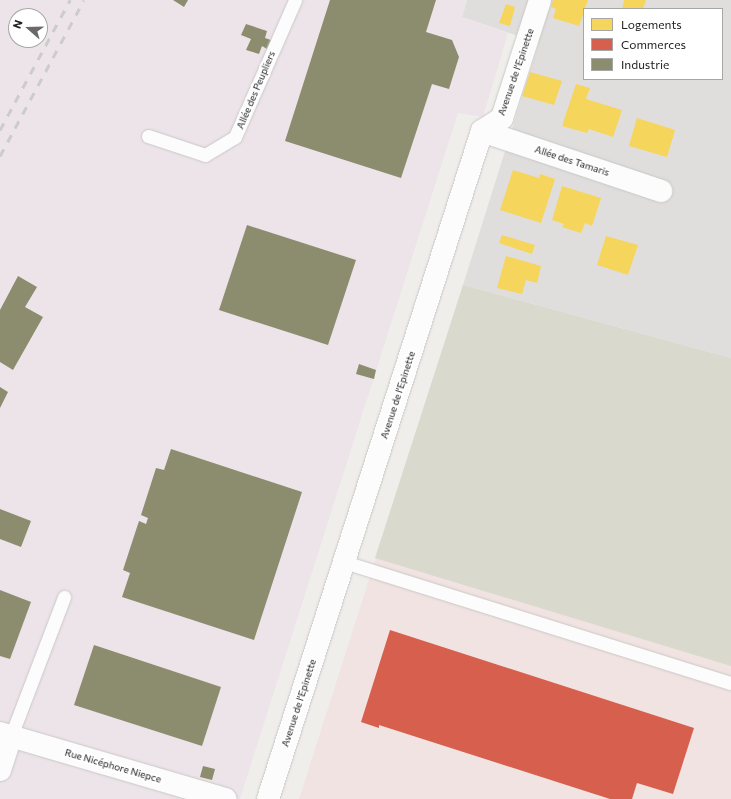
<!DOCTYPE html>
<html>
<head>
<meta charset="utf-8">
<style>
  body { margin:0 }
  #map { position:relative; width:731px; height:799px; overflow:hidden; background:#f0eeeb; font-family:Commissioner,sans-serif }
  div>[style] { position:absolute }
  [style*='--x'] { left:calc(var(--x)*1px); top:calc(var(--y)*1px); width:calc(var(--w)*1px); rotate:calc(var(--a)*1deg) }
  .residential>* { inset:0; background:#dfdedc }
  .commercial>* { inset:0; background:#f1e3e1 }
  .industrial>* { inset:0; background:#ede4e9 }
  .construction>* { inset:0; background:#d9d9cd }
  .homes>* { inset:0; background:#f6d55c }
  .shops>* { inset:0; background:#d6604d }
  .industry>* { inset:0; background:#8c8c6e }
  .roads { filter:drop-shadow(0 0 1px #c9c8c7) drop-shadow(0 0 1px #c9c8c7) }
  .lane>* { height:13px; margin:-6.5px; padding:0 6.5px; transform-origin:6.5px; border-radius:6.5px; background:#fdfcfc }
  .street>* { height:22px; margin:-11px; padding:0 11px; transform-origin:11px; border-radius:11px; background:#fdfcfc }
  .rail>* { height:3px; margin-top:-1.5px; transform-origin:0; background:repeating-linear-gradient(90deg,#ccc 0 8px,transparent 0 16px) }
  span { translate:-50% -50%; white-space:nowrap; text-align:center; line-height:1.15; -webkit-text-stroke:4px #fff; paint-order:stroke }
  .street-label { font-size:10px; color:#222 }
  .legend { position:absolute; left:583px; top:8px; width:140px; height:72px; box-sizing:border-box; background:#fff; border:1px solid #a7a7a7; margin:0; padding:5px 7px; list-style:none; font-size:12px; color:#222 }
  .legend li { display:flex; align-items:center; gap:8px; height:20px }
  .legend b { width:20px; border:1px solid #a7a7a7 }
  .north { position:absolute; left:8px; top:8px; width:40px; height:40px; box-sizing:border-box; background:#fff; border:1px solid #a7a7a7; border-radius:50%; rotate:290deg; font-size:11px; font-weight:700; line-height:16px; text-align:center; color:#222 }
  .north::after { content:''; display:block; margin:auto; width:14px; height:18px; background:#6a6968; clip-path:polygon(50% 0,100% 100%,50% 72%,0 100%) }
</style>
</head>
<body>
<div id="map">
  <div class="residential">
    <div style="clip-path:polygon(evenodd,467px 0,731px 0,731px 358px,463px 285px,539px 43px,462px 17px,467px 0,584px 9px,722px 9px,722px 79px,584px 79px,584px 9px)"></div>
  </div>
  <div class="commercial">
    <div style="clip-path:polygon(463px 285px,731px 358px,731px 799px,299px 799px)"></div>
  </div>
  <div class="industrial">
    <div style="clip-path:polygon(evenodd,0 0,467px 0,462px 17px,508px 33px,483px 117px,458px 113px,240px 799px,0 799px,0 0,16px 16px,40px 16px,40px 40px,16px 40px,16px 16px)"></div>
  </div>
  <div class="construction">
    <div style="clip-path:polygon(463px 285px,731px 358px,731px 666px,375px 558px)"></div>
  </div>
  <div class="homes">
    <div style="clip-path:polygon(553px 0,588px 0,579px 26px,553px 18px,556px 9px,551px 7px)"></div>
    <div style="clip-path:polygon(624px 0,646px 0,643px 9px,622px 9px)"></div>
    <div style="clip-path:polygon(506px 4px,515px 7px,510px 26px,499px 23px)"></div>
    <div style="clip-path:polygon(530px 72px,562px 81px,554px 105px,522px 96px)"></div>
    <div style="clip-path:polygon(576px 84px,590px 88px,586px 99px,622px 110px,613px 137px,589px 129px,587px 133px,562px 126px)"></div>
    <div style="clip-path:polygon(637px 118px,675px 130px,667px 157px,629px 146px)"></div>
    <div style="clip-path:polygon(513px 170px,539px 178px,540px 174px,555px 179px,541px 223px,500px 210px)"></div>
    <div style="clip-path:polygon(562px 186px,601px 198px,592px 226px,585px 223px,581px 233px,562px 227px,564px 224px,552px 220px)"></div>
    <div style="clip-path:polygon(502px 235px,535px 245px,532px 254px,499px 243px)"></div>
    <div style="clip-path:polygon(606px 236px,638px 245px,628px 275px,597px 265px)"></div>
    <div style="clip-path:polygon(506px 256px,541px 266px,537px 283px,526px 280px,522px 294px,497px 288px)"></div>
  </div>
  <div class="shops">
    <div style="clip-path:polygon(390px 630px,694px 728px,673px 794px,637px 783px,632px 799px,610px 799px,379px 725px,379px 728px,361px 722px)"></div>
  </div>
  <div class="industry">
    <div style="clip-path:polygon(173px 0,188px 0,184px 7px)"></div>
    <div style="clip-path:polygon(330px 0,436px 0,426px 32px,452px 40px,459px 57px,449px 89px,432px 84px,401px 178px,285px 141px)"></div>
    <div style="clip-path:polygon(246px 24px,267px 31px,265px 38px,271px 40px,267px 49px,262px 46px,259px 54px,246px 50px,251px 39px,241px 35px)"></div>
    <div style="clip-path:polygon(247px 225px,356px 260px,328px 345px,219px 310px)"></div>
    <div style="clip-path:polygon(18px 276px,37px 287px,25px 307px,43px 317px,13px 370px,0 362px,0 310px)"></div>
    <div style="clip-path:polygon(359px 364px,376px 370px,374px 379px,356px 374px)"></div>
    <div style="clip-path:polygon(0 387px,8px 392px,0 408px)"></div>
    <div style="clip-path:polygon(171px 449px,302px 492px,254px 640px,122px 597px,130px 573px,123px 570px,137px 527px,139px 521px,146px 524px,148px 518px,141px 515px,156px 468px,164px 470px)"></div>
    <div style="clip-path:polygon(0 509px,31px 521px,21px 547px,0 539px)"></div>
    <div style="clip-path:polygon(0 590px,31px 602px,10px 659px,0 656px)"></div>
    <div style="clip-path:polygon(94px 645px,221px 687px,202px 746px,74px 705px)"></div>
    <div style="clip-path:polygon(203px 766px,215px 769px,212px 780px,200px 777px)"></div>
  </div>
  <div class="roads">
    <div class="lane">
      <div style="--x:148;--y:136;--w:60;--a:18.4"></div>
      <div style="--x:205;--y:155;--w:35;--a:-31"></div>
      <div style="--x:235;--y:137;--w:150;--a:-66.3"></div>
      <div style="--x:344;--y:562;--w:405;--a:17.4"></div>
      <div style="--x:11;--y:736;--w:149;--a:-69.1"></div>
    </div>
    <div class="street">
      <div style="--x:482;--y:131;--w:189;--a:18.5"></div>
      <div style="--x:0;--y:733;--w:235;--a:16.3"></div>
      <div style="--x:0;--y:770;--w:36;--a:-72"></div>
      <div style="--x:268;--y:799;--w:701;--a:-72.24"></div>
      <div style="--x:482;--y:131;--w:24;--a:-33"></div>
      <div style="--x:502;--y:118;--w:124;--a:-72.1"></div>
    </div>
  </div>
  <div class="rail">
    <div style="--x:0;--y:130;--w:148;--a:-61.7"></div>
    <div style="--x:0;--y:156;--w:177;--a:-61.7"></div>
  </div>
  <div class="street-label">
    <span style="left:516px;top:72px;rotate:-71deg">Avenue de l'Epinette</span>
    <span style="left:256px;top:90px;rotate:-67deg">Allée des Peupliers</span>
    <span style="left:572px;top:161px;rotate:18deg">Allée des Tamaris</span>
    <span style="left:398px;top:395px;rotate:-72deg">Avenue de l'Epinette</span>
    <span style="left:299px;top:703px;rotate:-72deg">Avenue de l'Epinette</span>
    <span style="left:113px;top:766px;rotate:16deg">Rue Nicéphore Niepce</span>
  </div>
  <ul class="legend">
  <li><b style="height:11px;background:#f6d55c"></b>Logements</li>
  <li><b style="height:11px;background:#d6604d"></b>Commerces</li>
  <li><b style="height:11px;background:#8c8c6e"></b>Industrie</li>
  </ul>
  <div class="north">N</div>
</div>
</body>
</html>
